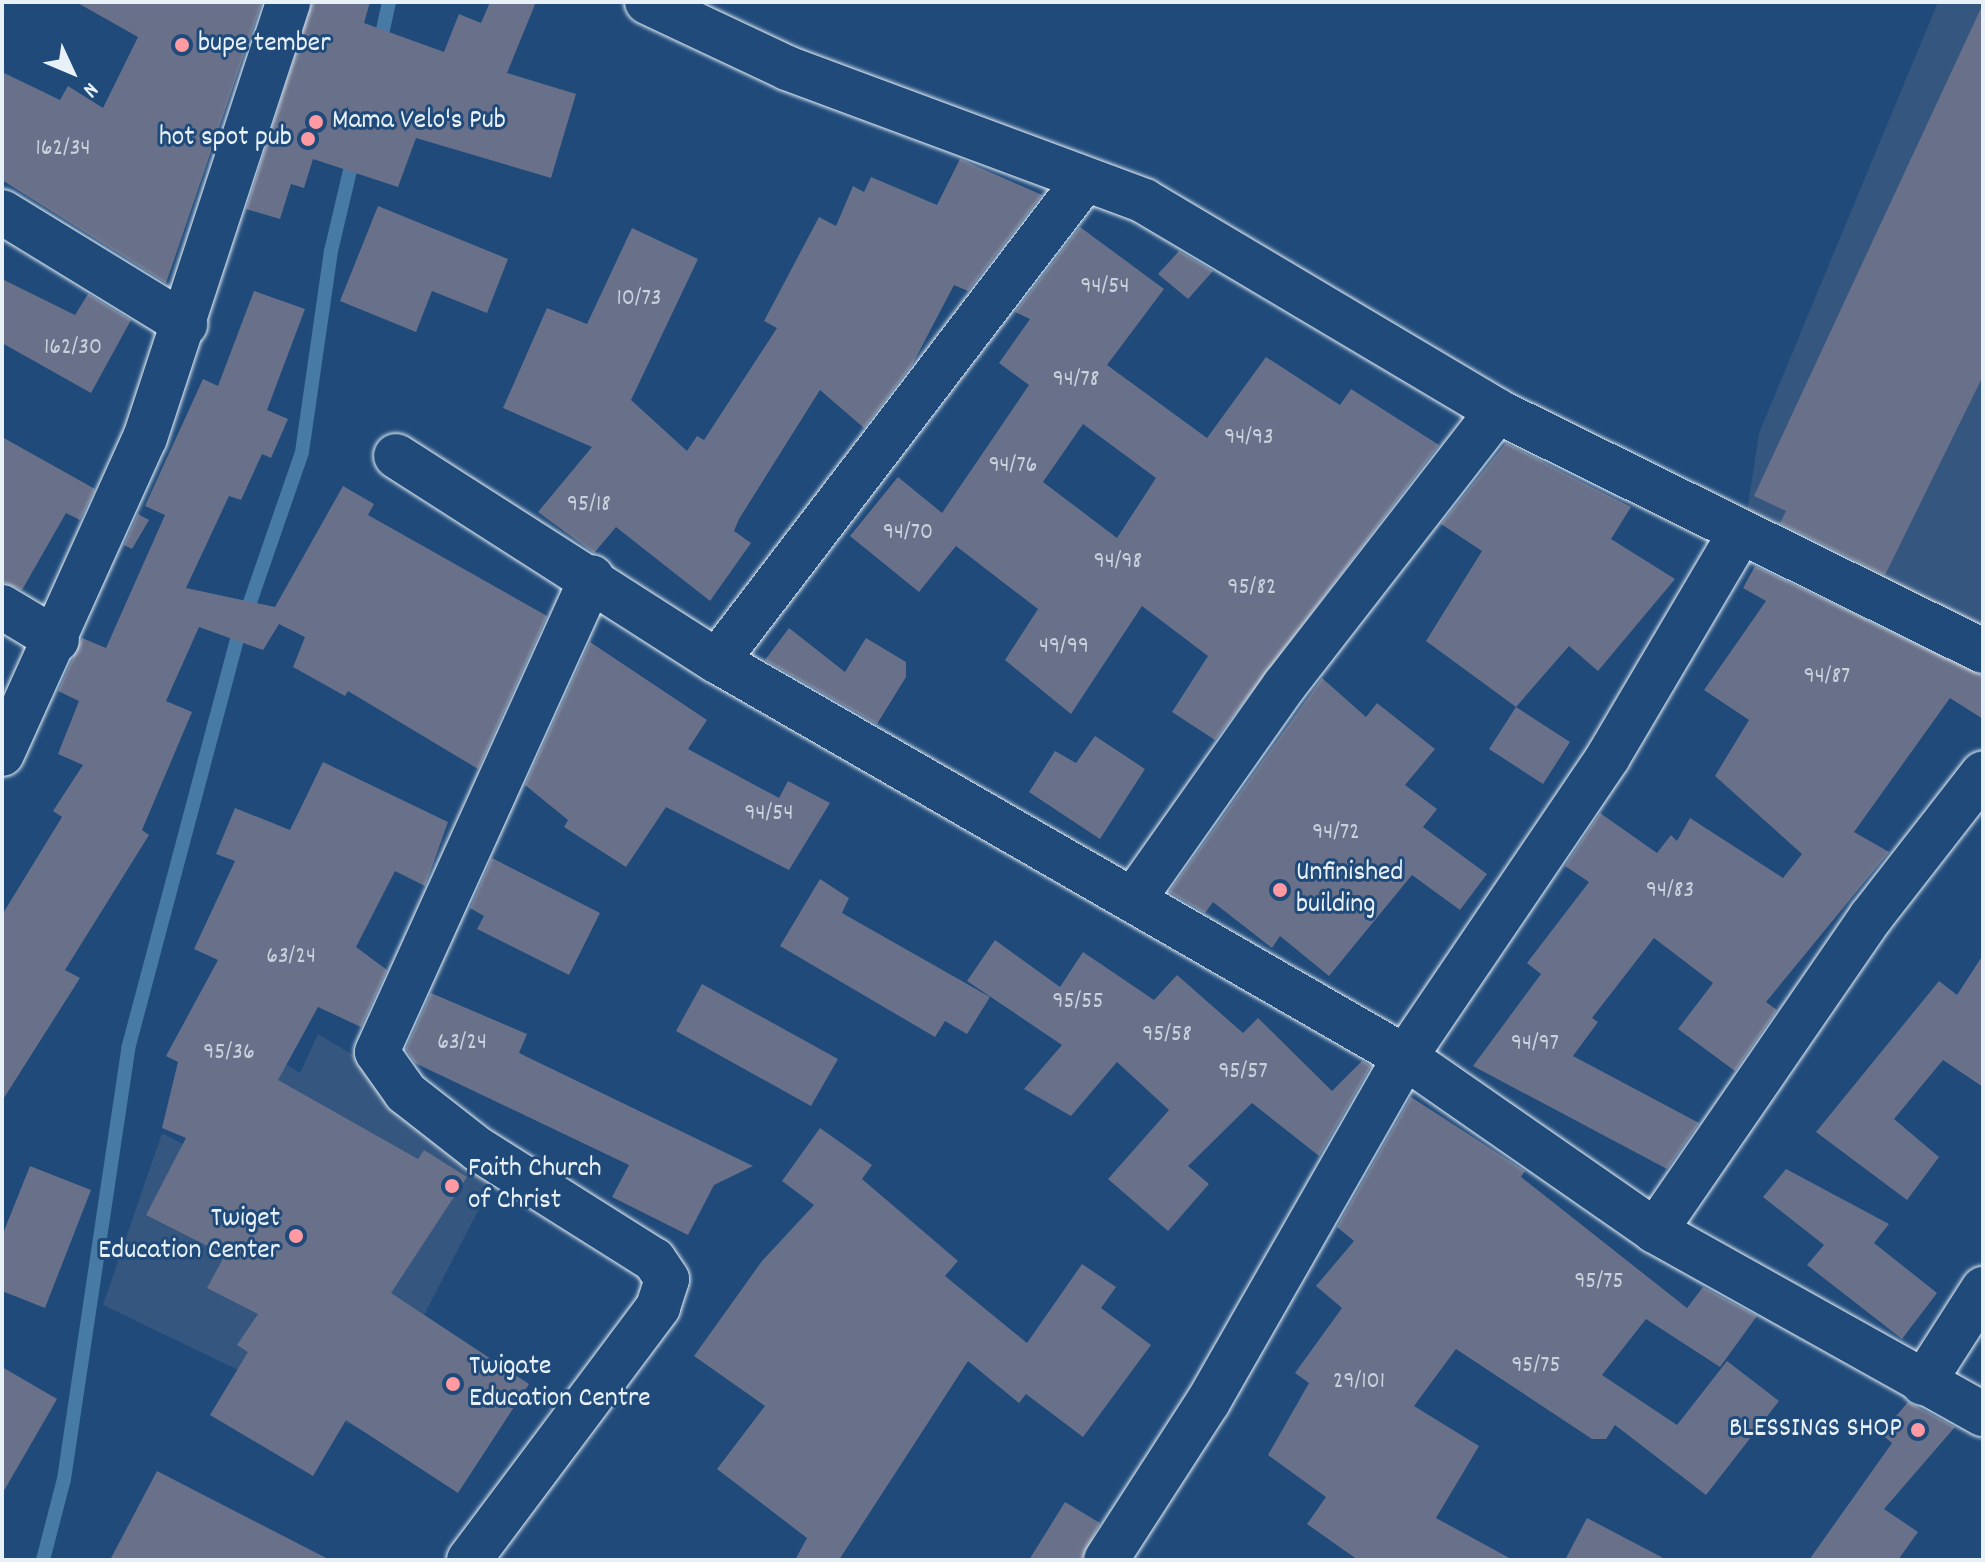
<!DOCTYPE html>
<html>
<head>
<meta charset="utf-8">
<style>
  body { margin:0 }
  #map { position:relative; width:1985px; height:1562px; overflow:hidden; background:#1f4a7a; font-family:Dekko,sans-serif }
  div>[style] { position:absolute }
  [style*='--x'] { left:calc(var(--x)*1px); top:calc(var(--y)*1px); width:calc(var(--w)*1px); rotate:calc(var(--a)*1deg) }
  .built>* { inset:0; background:#35567f }
  .stream>* { height:14px; margin:-7px; padding:0 7px; transform-origin:7px; border-radius:7px; background:#477ba5 }
  .building>* { inset:0; background:#69718a }
  .roads { filter:drop-shadow(0 0 2px #e8f1f8) drop-shadow(0 0 2px #e8f1f8) }
  .minor>* { height:44px; margin:-22px; padding:0 22px; transform-origin:22px; border-radius:22px; background:#1f4a7a }
  .dots>* { width:22px; height:22px; translate:-50% -50%; box-sizing:border-box; border:4px solid #1f4a7a; border-radius:50% }
  span { translate:-50% -50%; white-space:nowrap; text-align:center; line-height:1.15; -webkit-text-stroke:6px #1f4a7a; paint-order:stroke }
  .number-label { font-size:24px; color:#c8d1dc }
  .number-label span { -webkit-text-stroke-width:0 }
  .poi-label { font-size:28px; color:#e8f1f8 }
  .left { translate:0 -50%; text-align:left }
  .right { translate:-100% -50%; text-align:right }
  .frame { position:absolute; inset:0; border:4px solid #e8f1f8; pointer-events:none }
  .north { position:absolute; left:32px; top:32px; width:80px; height:80px; -webkit-text-stroke:6px #1f4a7a; paint-order:stroke; rotate:134deg; font-size:22px; font-weight:700; line-height:32px; text-align:center; color:#e8f1f8 }
  .north::after { content:''; display:block; margin:auto; width:28px; height:36px; background:#e8f1f8; clip-path:polygon(50% 0,100% 100%,50% 72%,0 100%) }
</style>
</head>
<body>
<div id="map">
  <div class="built">
    <div style="clip-path:polygon(1938px 2px,1983px 2px,1983px 637px,1745px 525px,1759px 433px)"></div>
    <div style="clip-path:polygon(318px 1034px,510px 1149px,364px 1431px,103px 1305px,162px 1133px,224px 1166px,284px 1063px,300px 1073px)"></div>
  </div>
  <div class="stream">
    <div style="--x:379;--y:48;--w:47;--a:-77.7"></div>
    <div style="--x:43;--y:1560;--w:84;--a:-75.5"></div>
    <div style="--x:64;--y:1479;--w:435;--a:-81.5"></div>
    <div style="--x:128;--y:1049;--w:423;--a:-75.1"></div>
    <div style="--x:237;--y:640;--w:199;--a:-70.9"></div>
    <div style="--x:302;--y:452;--w:203;--a:-81.8"></div>
    <div style="--x:331;--y:251;--w:100;--a:-76.7"></div>
  </div>
  <div class="building">
    <div style="clip-path:polygon(76px 2px,262px 2px,166px 283px,2px 180px,2px 72px,60px 100px,68px 86px,103px 108px,138px 37px)"></div>
    <div style="clip-path:polygon(312px 2px,370px 2px,364px 23px,444px 52px,459px 14px,481px 23px,490px 2px,536px 2px,507px 73px,576px 94px,551px 178px,416px 138px,398px 187px,313px 159px,304px 188px,291px 184px,280px 219px,246px 209px)"></div>
    <div style="clip-path:polygon(1983px 4px,1983px 376px,1885px 575px,1780px 523px,1786px 511px,1754px 496px)"></div>
    <div style="clip-path:polygon(960px 159px,1042px 195px,968px 291px,954px 285px,912px 365px,864px 428px,820px 390px,739px 519px,734px 531px,751px 543px,710px 601px,616px 527px,594px 553px,538px 512px,592px 447px,503px 408px,547px 308px,587px 324px,632px 228px,698px 259px,631px 400px,687px 451px,697px 436px,704px 440px,777px 328px,764px 321px,819px 217px,836px 226px,853px 186px,864px 192px,871px 177px,937px 205px)"></div>
    <div style="clip-path:polygon(378px 206px,508px 259px,487px 313px,432px 291px,416px 332px,340px 301px)"></div>
    <div style="clip-path:polygon(evenodd,1080px 227px,1164px 289px,1107px 365px,1207px 438px,1266px 357px,1340px 405px,1351px 389px,1439px 445px,1215px 740px,1172px 712px,1208px 656px,1142px 606px,1071px 714px,1005px 660px,1038px 609px,956px 546px,919px 592px,850px 536px,898px 477px,942px 513px,1029px 385px,999px 363px,1030px 319px,1015px 312px,1080px 227px,1083px 424px,1156px 478px,1117px 538px,1043px 482px,1083px 424px)"></div>
    <div style="clip-path:polygon(1179px 251px,1213px 271px,1188px 299px,1158px 274px)"></div>
    <div style="clip-path:polygon(2px 279px,75px 315px,88px 294px,131px 320px,91px 393px,2px 343px)"></div>
    <div style="clip-path:polygon(254px 291px,305px 309px,267px 410px,288px 419px,271px 458px,262px 454px,241px 500px,229px 496px,186px 588px,275px 607px,343px 486px,374px 504px,368px 515px,547px 616px,478px 769px,348px 691px,345px 696px,293px 667px,305px 637px,279px 624px,263px 650px,199px 627px,166px 701px,192px 712px,142px 830px,149px 835px,65px 970px,80px 978px,2px 1101px,2px 915px,62px 817px,53px 811px,83px 765px,58px 754px,79px 701px,58px 691px,82px 638px,106px 648px,165px 515px,145px 506px,203px 379px,218px 386px)"></div>
    <div style="clip-path:polygon(2px 437px,95px 489px,80px 520px,66px 513px,22px 590px,2px 582px)"></div>
    <div style="clip-path:polygon(1506px 443px,1631px 507px,1611px 539px,1675px 579px,1598px 671px,1569px 646px,1516px 707px,1426px 641px,1482px 551px,1441px 524px)"></div>
    <div style="clip-path:polygon(138px 514px,149px 520px,132px 549px,124px 545px)"></div>
    <div style="clip-path:polygon(1755px 566px,1983px 676px,1983px 719px,1950px 698px,1854px 832px,1889px 852px,1766px 1002px,1777px 1010px,1735px 1071px,1678px 1029px,1713px 983px,1654px 938px,1592px 1018px,1598px 1022px,1573px 1056px,1699px 1123px,1667px 1169px,1473px 1066px,1541px 974px,1527px 963px,1589px 882px,1565px 866px,1600px 813px,1657px 853px,1671px 835px,1677px 841px,1690px 818px,1783px 878px,1802px 854px,1715px 776px,1749px 720px,1704px 690px,1766px 601px,1743px 588px)"></div>
    <div style="clip-path:polygon(789px 628px,845px 672px,866px 638px,906px 662px,906px 677px,877px 724px,765px 660px)"></div>
    <div style="clip-path:polygon(590px 642px,707px 720px,688px 749px,779px 798px,788px 781px,830px 803px,789px 870px,666px 807px,626px 867px,564px 827px,568px 820px,525px 785px)"></div>
    <div style="clip-path:polygon(1322px 678px,1366px 717px,1377px 703px,1435px 749px,1405px 785px,1437px 809px,1423px 827px,1487px 874px,1460px 910px,1412px 875px,1329px 976px,1280px 936px,1272px 948px,1213px 902px,1205px 913px,1169px 892px)"></div>
    <div style="clip-path:polygon(1516px 707px,1570px 742px,1543px 784px,1489px 749px)"></div>
    <div style="clip-path:polygon(1095px 736px,1145px 769px,1100px 839px,1029px 792px,1055px 751px,1076px 763px)"></div>
    <div style="clip-path:polygon(323px 762px,448px 822px,425px 886px,395px 871px,356px 947px,387px 970px,361px 1027px,318px 1007px,278px 1080px,418px 1159px,424px 1150px,467px 1177px,391px 1293px,529px 1384px,458px 1493px,346px 1420px,313px 1476px,210px 1415px,248px 1352px,237px 1345px,258px 1314px,207px 1288px,225px 1255px,146px 1215px,186px 1138px,162px 1128px,178px 1062px,166px 1056px,218px 960px,194px 949px,235px 861px,216px 854px,235px 808px,290px 830px)"></div>
    <div style="clip-path:polygon(492px 858px,600px 913px,569px 975px,477px 929px,484px 916px,470px 908px)"></div>
    <div style="clip-path:polygon(820px 879px,849px 898px,842px 913px,990px 997px,967px 1034px,945px 1021px,935px 1037px,780px 946px)"></div>
    <div style="clip-path:polygon(995px 940px,1060px 987px,1083px 952px,1154px 1000px,1177px 975px,1243px 1033px,1258px 1018px,1332px 1091px,1362px 1061px,1371px 1066px,1319px 1156px,1252px 1103px,1188px 1166px,1209px 1184px,1168px 1231px,1108px 1179px,1169px 1110px,1117px 1062px,1071px 1116px,1024px 1089px,1062px 1045px,967px 981px)"></div>
    <div style="clip-path:polygon(1983px 955px,1983px 1087px,1943px 1060px,1894px 1119px,1939px 1157px,1907px 1200px,1816px 1132px,1939px 981px,1957px 995px)"></div>
    <div style="clip-path:polygon(702px 984px,838px 1059px,811px 1106px,676px 1031px)"></div>
    <div style="clip-path:polygon(431px 993px,527px 1034px,519px 1053px,753px 1166px,714px 1185px,688px 1235px,612px 1197px,629px 1165px,415px 1063px,406px 1049px)"></div>
    <div style="clip-path:polygon(1411px 1097px,1525px 1171px,1521px 1177px,1687px 1308px,1703px 1287px,1757px 1316px,1720px 1367px,1646px 1319px,1602px 1375px,1677px 1425px,1727px 1361px,1779px 1401px,1706px 1495px,1615px 1425px,1606px 1439px,1592px 1439px,1456px 1349px,1414px 1406px,1479px 1446px,1436px 1518px,1513px 1560px,1358px 1560px,1307px 1524px,1326px 1497px,1268px 1455px,1309px 1383px,1295px 1373px,1342px 1308px,1316px 1286px,1354px 1241px,1337px 1227px)"></div>
    <div style="clip-path:polygon(820px 1128px,872px 1165px,862px 1179px,958px 1261px,945px 1276px,1027px 1343px,1082px 1264px,1116px 1287px,1101px 1308px,1151px 1345px,1083px 1437px,1026px 1394px,1019px 1403px,968px 1361px,839px 1560px,795px 1560px,807px 1538px,717px 1469px,765px 1406px,694px 1356px,762px 1261px,814px 1205px,782px 1181px)"></div>
    <div style="clip-path:polygon(30px 1166px,91px 1190px,45px 1308px,2px 1291px,2px 1236px)"></div>
    <div style="clip-path:polygon(1786px 1169px,1889px 1224px,1874px 1243px,1937px 1293px,1902px 1339px,1807px 1265px,1824px 1245px,1763px 1197px)"></div>
    <div style="clip-path:polygon(2px 1367px,57px 1399px,2px 1494px)"></div>
    <div style="clip-path:polygon(1908px 1402px,1955px 1427px,1884px 1509px,1918px 1532px,1898px 1560px,1809px 1560px,1892px 1443px,1881px 1434px)"></div>
    <div style="clip-path:polygon(157px 1471px,330px 1560px,110px 1560px)"></div>
    <div style="clip-path:polygon(1065px 1502px,1100px 1523px,1081px 1560px,1029px 1560px)"></div>
    <div style="clip-path:polygon(1587px 1518px,1667px 1560px,1565px 1560px)"></div>
  </div>
  <div class="roads">
    <div class="minor">
      <div style="--x:647;--y:2;--w:155;--a:25.2"></div>
      <div style="--x:787;--y:68;--w:381;--a:20.4"></div>
      <div style="--x:1144;--y:201;--w:411;--a:30.7"></div>
      <div style="--x:1497;--y:411;--w:542;--a:26.28"></div>
      <div style="--x:2;--y:212;--w:215;--a:31.5"></div>
      <div style="--x:396;--y:456;--w:381;--a:32.6"></div>
      <div style="--x:717;--y:661;--w:794;--a:29.92"></div>
      <div style="--x:1405;--y:1057;--w:305;--a:34.8"></div>
      <div style="--x:1655;--y:1231;--w:376;--a:29.2"></div>
      <div style="--x:2;--y:607;--w:64;--a:31"></div>
      <div style="--x:717;--y:661;--w:603;--a:-52.62"></div>
      <div style="--x:2;--y:754;--w:347;--a:-65.7"></div>
      <div style="--x:145;--y:438;--w:459;--a:-71.8"></div>
      <div style="--x:1133;--y:900;--w:262;--a:-54.8"></div>
      <div style="--x:1284;--y:686;--w:348;--a:-52.2"></div>
      <div style="--x:1655;--y:1231;--w:381;--a:-55.5"></div>
      <div style="--x:1871;--y:917;--w:182;--a:-52.1"></div>
      <div style="--x:1923;--y:1383;--w:112;--a:-57.4"></div>
      <div style="--x:469;--y:1560;--w:316;--a:-53.2"></div>
      <div style="--x:658;--y:1307;--w:29;--a:-72"></div>
      <div style="--x:667;--y:1279;--w:23;--a:-124"></div>
      <div style="--x:654;--y:1260;--w:207;--a:-147.8"></div>
      <div style="--x:479;--y:1150;--w:93;--a:-142"></div>
      <div style="--x:406;--y:1093;--w:50;--a:-125.3"></div>
      <div style="--x:377;--y:1052;--w:521;--a:-65.65"></div>
      <div style="--x:1106;--y:1560;--w:188;--a:-57.2"></div>
      <div style="--x:1208;--y:1402;--w:397;--a:-60.3"></div>
      <div style="--x:1405;--y:1057;--w:362;--a:-55.9"></div>
      <div style="--x:1608;--y:757;--w:258;--a:-59.5"></div>
    </div>
  </div>
  <div class="dots">
    <div style="left:182px;top:45px;background:#ff9aa2"></div>
    <div style="left:316px;top:122px;background:#ff9aa2"></div>
    <div style="left:308px;top:139px;background:#ff9aa2"></div>
    <div style="left:1280px;top:890px;background:#ff9aa2"></div>
    <div style="left:452px;top:1186px;background:#ff9aa2"></div>
    <div style="left:296px;top:1236px;background:#ff9aa2"></div>
    <div style="left:453px;top:1384px;background:#ff9aa2"></div>
    <div style="left:1918px;top:1430px;background:#ff9aa2"></div>
  </div>
  <div class="number-label">
    <span style="left:63px;top:150px">162/34</span>
    <span style="left:1105px;top:288px">94/54</span>
    <span style="left:639px;top:300px">10/73</span>
    <span style="left:73px;top:349px">162/30</span>
    <span style="left:1076px;top:381px">94/78</span>
    <span style="left:1249px;top:439px">94/93</span>
    <span style="left:1013px;top:467px">94/76</span>
    <span style="left:589px;top:506px">95/18</span>
    <span style="left:908px;top:534px">94/70</span>
    <span style="left:1118px;top:563px">94/98</span>
    <span style="left:1252px;top:589px">95/82</span>
    <span style="left:1064px;top:648px">49/99</span>
    <span style="left:1827px;top:678px">94/87</span>
    <span style="left:769px;top:815px">94/54</span>
    <span style="left:1336px;top:834px">94/72</span>
    <span style="left:1670px;top:892px">94/83</span>
    <span style="left:291px;top:958px">63/24</span>
    <span style="left:1078px;top:1003px">95/55</span>
    <span style="left:1167px;top:1036px">95/58</span>
    <span style="left:462px;top:1044px">63/24</span>
    <span style="left:1535px;top:1045px">94/97</span>
    <span style="left:229px;top:1054px">95/36</span>
    <span style="left:1243px;top:1073px">95/57</span>
    <span style="left:1599px;top:1283px">95/75</span>
    <span style="left:1536px;top:1367px">95/75</span>
    <span style="left:1359px;top:1383px">29/101</span>
  </div>
  <div class="poi-label">
    <span class="left" style="left:198px;top:45px">bupe tember</span>
    <span class="left" style="left:332px;top:122px">Mama Velo's Pub</span>
    <span class="right" style="left:292px;top:139px">hot spot pub</span>
    <span class="left" style="left:1296px;top:890px">Unfinished<br>building</span>
    <span class="left" style="left:468px;top:1186px">Faith Church<br>of Christ</span>
    <span class="right" style="left:280px;top:1236px">Twiget<br>Education Center</span>
    <span class="left" style="left:469px;top:1384px">Twigate<br>Education Centre</span>
    <span class="right" style="left:1902px;top:1430px">BLESSINGS SHOP</span>
  </div>
  <div class="frame"></div>
  <div class="north">N</div>
</div>
</body>
</html>
